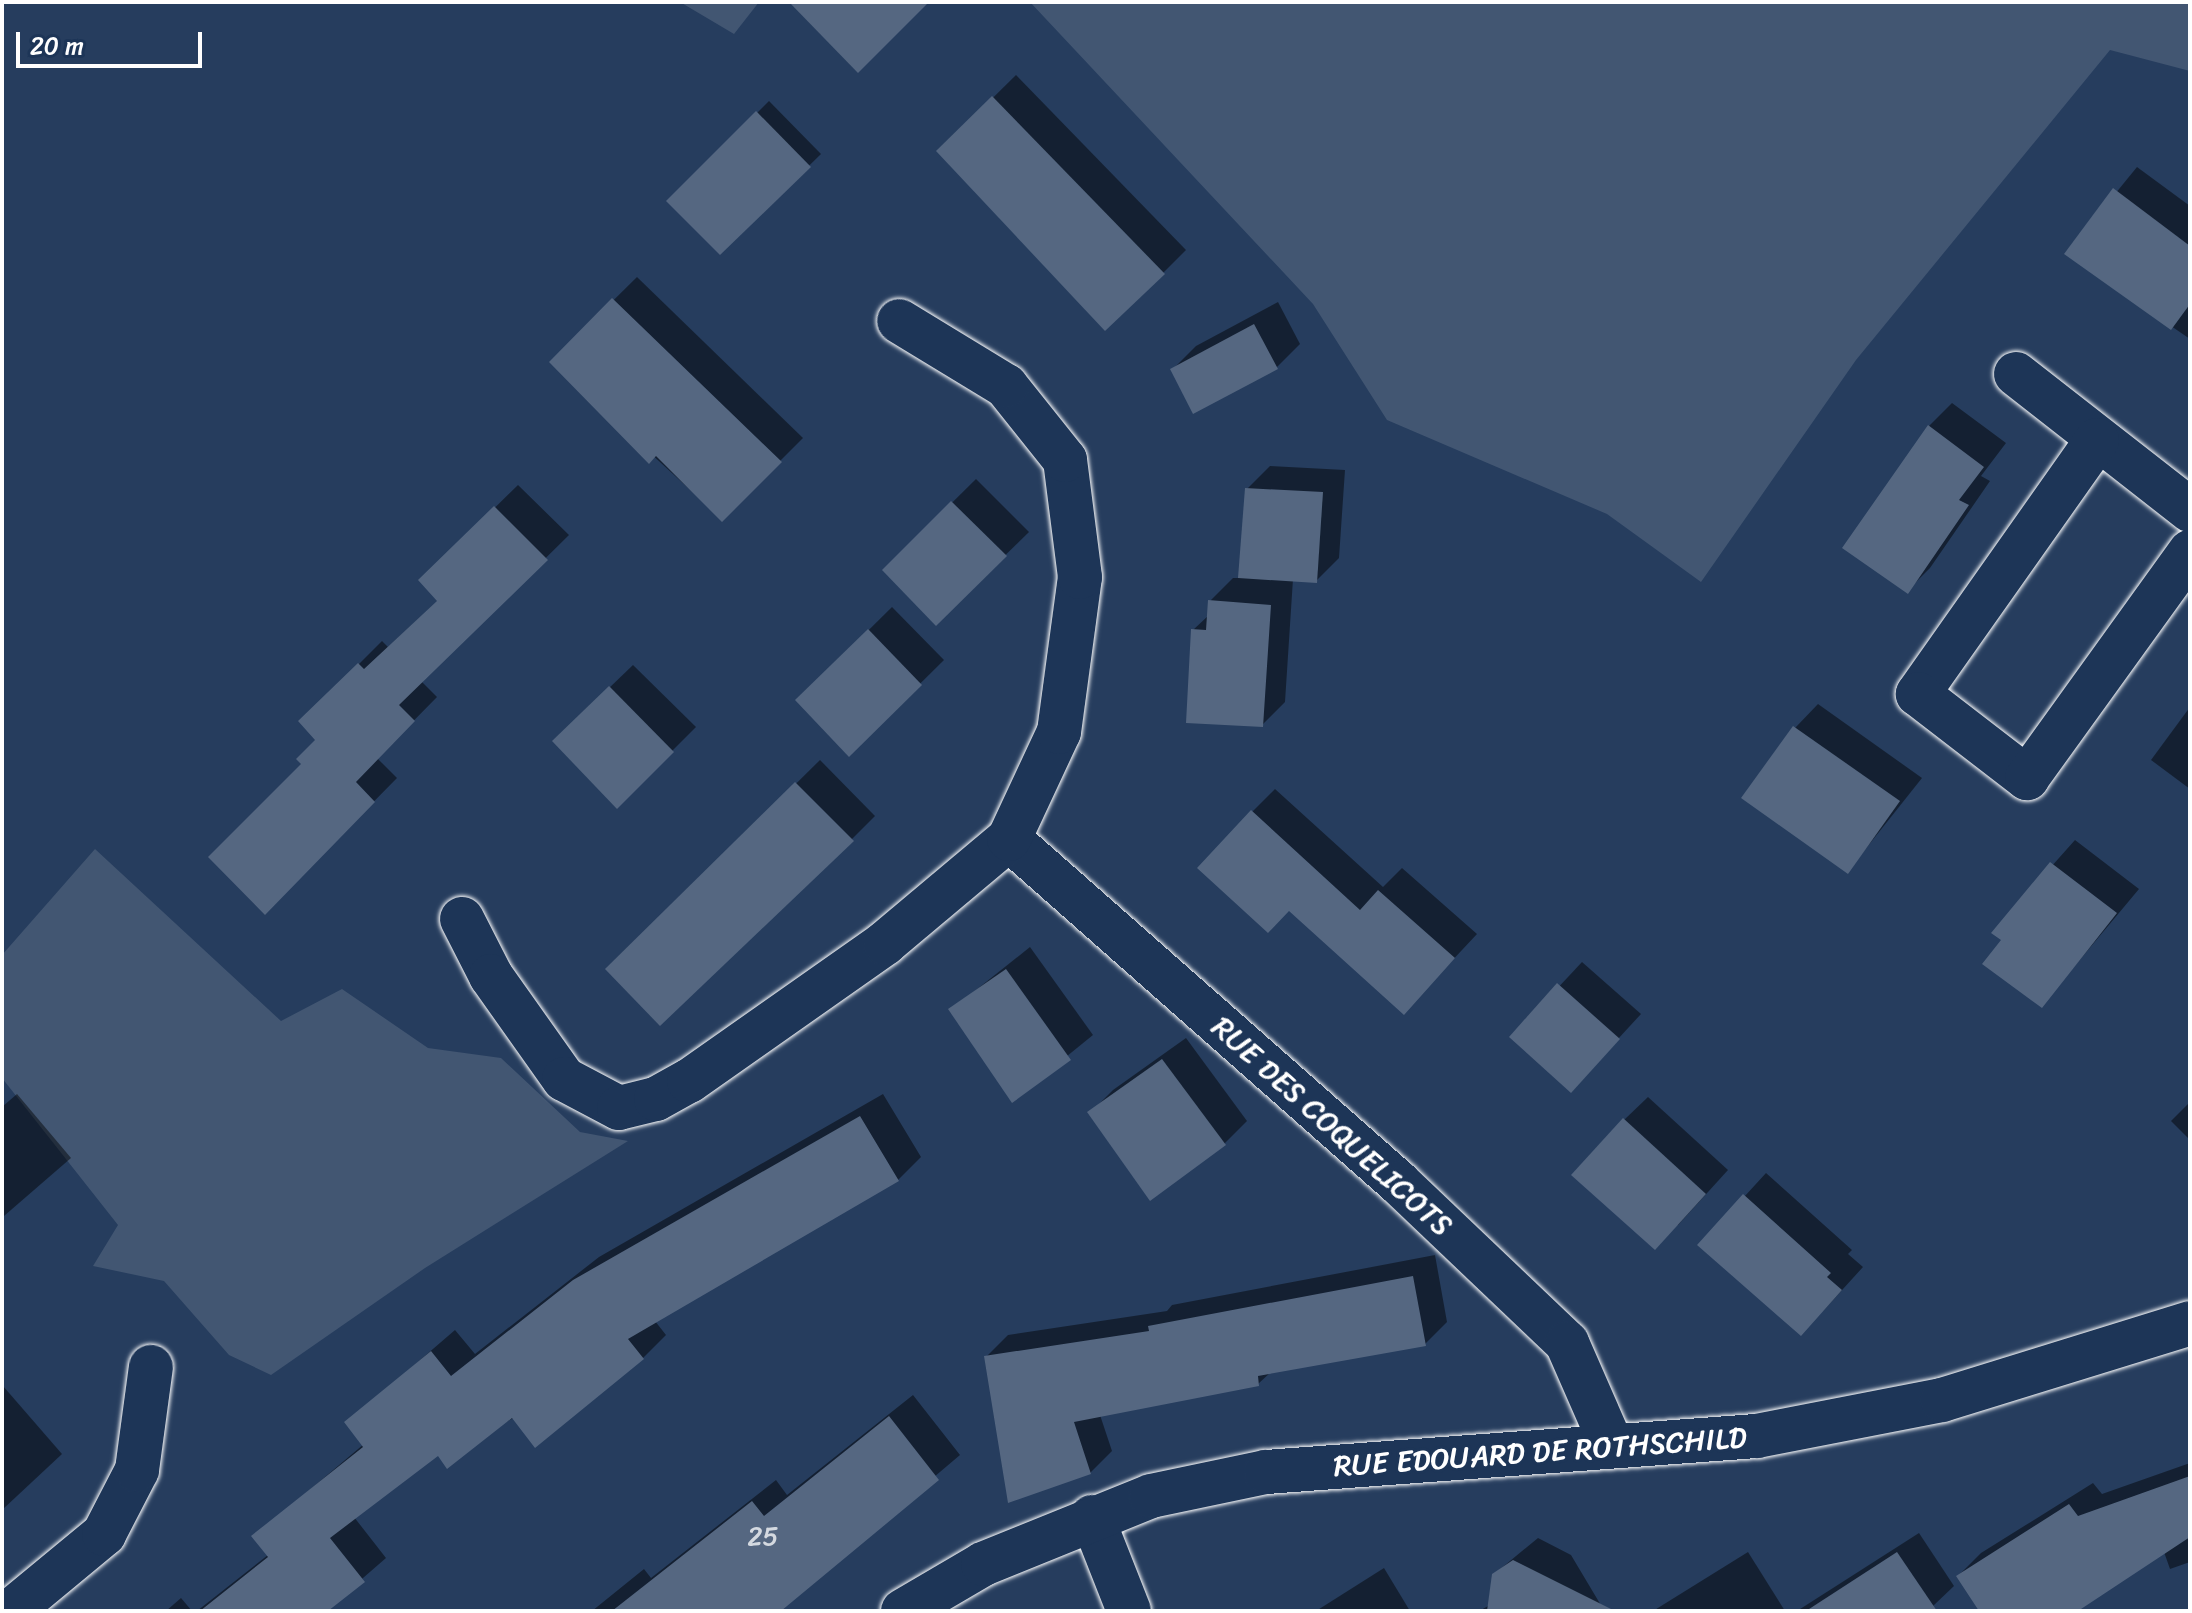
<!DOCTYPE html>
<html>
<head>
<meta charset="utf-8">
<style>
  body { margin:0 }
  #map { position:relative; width:2192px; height:1613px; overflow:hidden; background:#263d5e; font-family:Sriracha,sans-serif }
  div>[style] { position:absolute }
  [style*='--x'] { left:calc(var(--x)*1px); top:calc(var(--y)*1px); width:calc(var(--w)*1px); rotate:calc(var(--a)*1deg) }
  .green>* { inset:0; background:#425672 }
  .shadow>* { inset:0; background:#0007 }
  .building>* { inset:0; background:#556781 }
  .roads { filter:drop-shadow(0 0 2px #fff) drop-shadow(0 0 2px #fff) }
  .street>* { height:44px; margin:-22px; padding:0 22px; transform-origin:22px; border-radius:22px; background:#1d3557 }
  span { translate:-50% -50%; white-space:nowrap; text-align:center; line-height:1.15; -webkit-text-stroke:6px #1d3557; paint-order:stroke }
  .number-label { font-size:26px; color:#d4d9e0 }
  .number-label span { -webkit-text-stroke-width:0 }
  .street-label { font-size:30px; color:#fff }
  .frame { position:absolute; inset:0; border:4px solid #fff; pointer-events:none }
  .scale { position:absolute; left:16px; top:32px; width:186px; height:36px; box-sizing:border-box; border:4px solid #fff; border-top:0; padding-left:10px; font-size:24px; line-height:28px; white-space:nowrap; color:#fff; -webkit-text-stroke:6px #1d3557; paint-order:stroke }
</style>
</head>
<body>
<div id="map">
  <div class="green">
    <div style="clip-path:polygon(680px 2px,759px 2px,734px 34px)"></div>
    <div style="clip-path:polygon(1030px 2px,2190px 2px,2190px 71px,2110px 50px,1856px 360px,1701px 582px,1607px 514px,1387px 420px,1313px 304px)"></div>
    <div style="clip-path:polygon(95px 849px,281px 1021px,342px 989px,428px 1048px,501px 1058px,580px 1132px,628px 1141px,425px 1268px,271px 1375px,229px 1355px,164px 1281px,93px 1266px,118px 1225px,2px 1078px,2px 955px)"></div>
  </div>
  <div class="shadow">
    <div style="clip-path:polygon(1016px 75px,1186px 250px,1163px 273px,939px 151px)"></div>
    <div style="clip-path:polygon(769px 101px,821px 154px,720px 253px,669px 201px)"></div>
    <div style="clip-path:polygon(2137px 167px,2190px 206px,2190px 339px,2066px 254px)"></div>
    <div style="clip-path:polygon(637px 277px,803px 438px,722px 519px,551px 362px)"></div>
    <div style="clip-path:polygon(1278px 302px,1300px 344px,1277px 367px,1173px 369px,1196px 346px)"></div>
    <div style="clip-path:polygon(1952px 403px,2006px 443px,1981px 476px,1990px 481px,1930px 568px,1907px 591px,1929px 426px)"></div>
    <div style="clip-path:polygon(1270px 466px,1345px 470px,1339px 558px,1316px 581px,1293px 579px,1285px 702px,1262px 725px,1193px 630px,1209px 615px,1210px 601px,1233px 578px,1240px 578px,1247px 489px)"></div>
    <div style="clip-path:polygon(976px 479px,1029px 532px,936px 623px,884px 570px)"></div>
    <div style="clip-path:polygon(518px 485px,569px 535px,421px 681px,437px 697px,377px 758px,397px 778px,265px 912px,304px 764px,318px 740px,301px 722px,382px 641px,388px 647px,439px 600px,421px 580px)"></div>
    <div style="clip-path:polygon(892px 607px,944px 660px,849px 754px,798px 700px)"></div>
    <div style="clip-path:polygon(633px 665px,696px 727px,617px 806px,554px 741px)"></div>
    <div style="clip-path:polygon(1818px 704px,1922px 778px,1848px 871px,1795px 728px)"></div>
    <div style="clip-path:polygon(2190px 707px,2190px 789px,2151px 760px)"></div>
    <div style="clip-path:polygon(820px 760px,875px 816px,852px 839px,608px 969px)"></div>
    <div style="clip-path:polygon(1275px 789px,1383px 887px,1402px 868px,1477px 934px,1404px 1012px,1252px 812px)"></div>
    <div style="clip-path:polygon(2075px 840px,2139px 889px,2042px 1005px,2003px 940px,1993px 932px)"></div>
    <div style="clip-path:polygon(1030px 947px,1093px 1035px,1013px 1100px,951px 1010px)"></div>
    <div style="clip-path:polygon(1582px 962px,1641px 1014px,1571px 1090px,1512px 1037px)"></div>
    <div style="clip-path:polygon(1186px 1038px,1247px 1121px,1224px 1144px,1090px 1113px,1113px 1090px)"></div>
    <div style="clip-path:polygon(17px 1094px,71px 1158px,4px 1216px,2px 1107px)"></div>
    <div style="clip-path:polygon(883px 1094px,921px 1157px,898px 1180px,655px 1321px,666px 1335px,643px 1358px,439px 1453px,354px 1517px,386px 1558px,325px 1611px,197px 1611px,268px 1555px,254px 1537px,364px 1444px,347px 1423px,455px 1330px,475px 1354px,599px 1257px)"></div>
    <div style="clip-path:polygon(1648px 1097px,1728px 1170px,1678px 1225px,1624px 1120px)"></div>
    <div style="clip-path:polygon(2190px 1102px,2190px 1140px,2171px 1121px)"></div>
    <div style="clip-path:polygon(1766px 1173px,1852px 1250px,1848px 1254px,1863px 1267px,1823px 1311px,1700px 1245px)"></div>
    <div style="clip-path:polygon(1435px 1255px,1447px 1322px,1425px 1344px,1271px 1372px,1258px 1384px,1100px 1415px,1112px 1451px,1090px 1473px,986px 1357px,1008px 1335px,1167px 1311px,1172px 1305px)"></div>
    <div style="clip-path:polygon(3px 1386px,62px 1454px,2px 1510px,2px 1386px)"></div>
    <div style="clip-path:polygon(913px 1395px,960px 1455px,776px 1611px,592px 1611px,644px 1569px,651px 1578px,776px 1480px,787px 1495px)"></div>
    <div style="clip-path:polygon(2190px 1463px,2190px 1562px,2170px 1569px,2164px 1552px,2074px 1611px,1981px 1611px,1958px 1576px,1981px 1553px,2093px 1483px,2102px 1494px)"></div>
    <div style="clip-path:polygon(1919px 1533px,1954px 1586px,1933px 1606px,1926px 1611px,1797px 1611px)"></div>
    <div style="clip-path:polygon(1538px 1538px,1571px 1555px,1602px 1607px,1598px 1611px,1479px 1611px,1490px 1605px,1493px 1575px)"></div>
    <div style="clip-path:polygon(1748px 1552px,1785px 1611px,1653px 1611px)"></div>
    <div style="clip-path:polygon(1384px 1568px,1410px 1611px,1316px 1611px)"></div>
    <div style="clip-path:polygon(181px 1598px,192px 1611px,166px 1611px)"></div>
  </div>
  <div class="building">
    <div style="clip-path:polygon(789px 2px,929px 2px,858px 73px)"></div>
    <div style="clip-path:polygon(992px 96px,1165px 274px,1105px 331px,936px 151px)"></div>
    <div style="clip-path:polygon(756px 111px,811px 167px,720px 255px,666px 201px)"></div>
    <div style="clip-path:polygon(2113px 188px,2190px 246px,2190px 304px,2171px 330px,2064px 254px)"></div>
    <div style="clip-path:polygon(612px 298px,782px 462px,722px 522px,656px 456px,649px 464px,549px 362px)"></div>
    <div style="clip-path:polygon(1254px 324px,1278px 369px,1193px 414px,1170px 369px)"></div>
    <div style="clip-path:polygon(1928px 425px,1984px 467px,1959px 500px,1969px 505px,1908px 594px,1842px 548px)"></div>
    <div style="clip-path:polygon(1245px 488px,1323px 492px,1317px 583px,1238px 578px)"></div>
    <div style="clip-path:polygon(951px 501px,1007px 556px,936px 626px,882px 570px)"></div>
    <div style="clip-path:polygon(494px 506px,548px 560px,399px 705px,415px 721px,356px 782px,375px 802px,265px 915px,208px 857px,301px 764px,296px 759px,315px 740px,298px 721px,358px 663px,364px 669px,437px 601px,418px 580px)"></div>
    <div style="clip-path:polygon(1208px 600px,1271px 605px,1263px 727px,1186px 723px,1191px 629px,1206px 630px)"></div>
    <div style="clip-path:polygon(868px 629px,922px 685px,849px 757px,795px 700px)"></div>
    <div style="clip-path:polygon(609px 686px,674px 752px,617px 809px,552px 741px)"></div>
    <div style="clip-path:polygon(1793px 726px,1900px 801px,1848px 874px,1741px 798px)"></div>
    <div style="clip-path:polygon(795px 782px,854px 841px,660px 1026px,605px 969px)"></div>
    <div style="clip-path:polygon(1251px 810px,1360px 910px,1378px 890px,1455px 958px,1404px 1015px,1289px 911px,1268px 933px,1197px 868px)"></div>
    <div style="clip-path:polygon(2050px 862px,2117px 913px,2042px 1008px,1982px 964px,2001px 940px,1991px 933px)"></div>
    <div style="clip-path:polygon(1006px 969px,1071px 1060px,1012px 1103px,948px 1009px)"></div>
    <div style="clip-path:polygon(1557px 983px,1620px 1039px,1571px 1093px,1509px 1037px)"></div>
    <div style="clip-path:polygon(1162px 1059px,1226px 1145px,1150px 1201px,1087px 1112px)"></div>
    <div style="clip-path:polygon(860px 1116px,899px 1181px,628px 1339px,644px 1359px,535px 1448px,512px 1418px,447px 1469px,438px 1456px,330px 1538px,365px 1582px,328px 1611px,200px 1611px,268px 1557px,251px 1536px,363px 1447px,344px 1422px,431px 1351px,451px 1376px,573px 1280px)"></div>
    <div style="clip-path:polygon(1623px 1118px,1706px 1194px,1655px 1250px,1571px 1175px)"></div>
    <div style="clip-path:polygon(1743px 1194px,1831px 1273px,1827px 1277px,1842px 1290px,1801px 1336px,1697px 1245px)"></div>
    <div style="clip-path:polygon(1413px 1276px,1426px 1346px,1258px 1376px,1259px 1386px,1074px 1422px,1091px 1474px,1008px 1503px,984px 1356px,1149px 1331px,1148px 1326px)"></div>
    <div style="clip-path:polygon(889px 1416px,939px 1480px,781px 1611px,612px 1611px,752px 1501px,764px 1516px)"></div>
    <div style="clip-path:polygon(2190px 1476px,2190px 1537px,2078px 1611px,1979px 1611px,1956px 1576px,2069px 1504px,2078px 1516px)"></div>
    <div style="clip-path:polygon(1897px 1552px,1937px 1611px,1806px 1611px)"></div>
    <div style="clip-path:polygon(1513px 1560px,1615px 1611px,1487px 1611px,1492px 1574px)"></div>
  </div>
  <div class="roads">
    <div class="street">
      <div style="--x:2016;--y:374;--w:221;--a:38"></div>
      <div style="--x:2097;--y:440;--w:311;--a:125.2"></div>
      <div style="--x:1918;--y:694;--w:138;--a:37.6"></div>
      <div style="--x:2027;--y:778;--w:279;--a:-54.2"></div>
      <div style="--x:1009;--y:839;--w:520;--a:41.41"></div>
      <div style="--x:1399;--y:1183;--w:232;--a:43.6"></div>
      <div style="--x:1567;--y:1343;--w:112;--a:66.4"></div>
      <div style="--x:462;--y:919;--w:64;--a:63"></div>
      <div style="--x:491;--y:976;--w:126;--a:54.7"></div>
      <div style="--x:564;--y:1079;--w:62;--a:27.8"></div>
      <div style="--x:619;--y:1108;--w:38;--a:-14"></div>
      <div style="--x:656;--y:1099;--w:38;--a:-29"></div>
      <div style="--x:689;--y:1081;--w:240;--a:-35.1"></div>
      <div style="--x:885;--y:943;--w:162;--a:-40"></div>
      <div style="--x:1009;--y:839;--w:118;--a:-65"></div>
      <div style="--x:1059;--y:732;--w:156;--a:-82.3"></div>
      <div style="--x:1080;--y:577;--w:118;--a:-97.3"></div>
      <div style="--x:1065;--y:460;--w:95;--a:-128.6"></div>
      <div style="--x:1006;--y:386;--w:125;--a:-148.7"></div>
      <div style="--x:1092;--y:1517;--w:101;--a:68.5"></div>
      <div style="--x:11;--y:1611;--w:121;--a:-39.6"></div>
      <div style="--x:104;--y:1534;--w:72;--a:-62.7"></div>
      <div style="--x:137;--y:1470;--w:104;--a:-82.3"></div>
      <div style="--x:903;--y:1611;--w:93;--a:-30.4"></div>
      <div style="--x:983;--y:1564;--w:181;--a:-22"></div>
      <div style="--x:1151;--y:1496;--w:117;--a:-11.8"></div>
      <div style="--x:1266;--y:1472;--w:492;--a:-4.2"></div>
      <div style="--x:1757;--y:1436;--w:188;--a:-11"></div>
      <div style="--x:1942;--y:1400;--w:260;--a:-17.2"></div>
    </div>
  </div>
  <div class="number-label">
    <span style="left:763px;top:1537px">25</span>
  </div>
  <div class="street-label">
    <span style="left:1332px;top:1126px;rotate:42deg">RUE DES COQUELICOTS</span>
    <span style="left:1540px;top:1452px;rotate:-4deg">RUE EDOUARD DE ROTHSCHILD</span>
  </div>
  <div class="frame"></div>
  <div class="scale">20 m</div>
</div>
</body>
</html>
